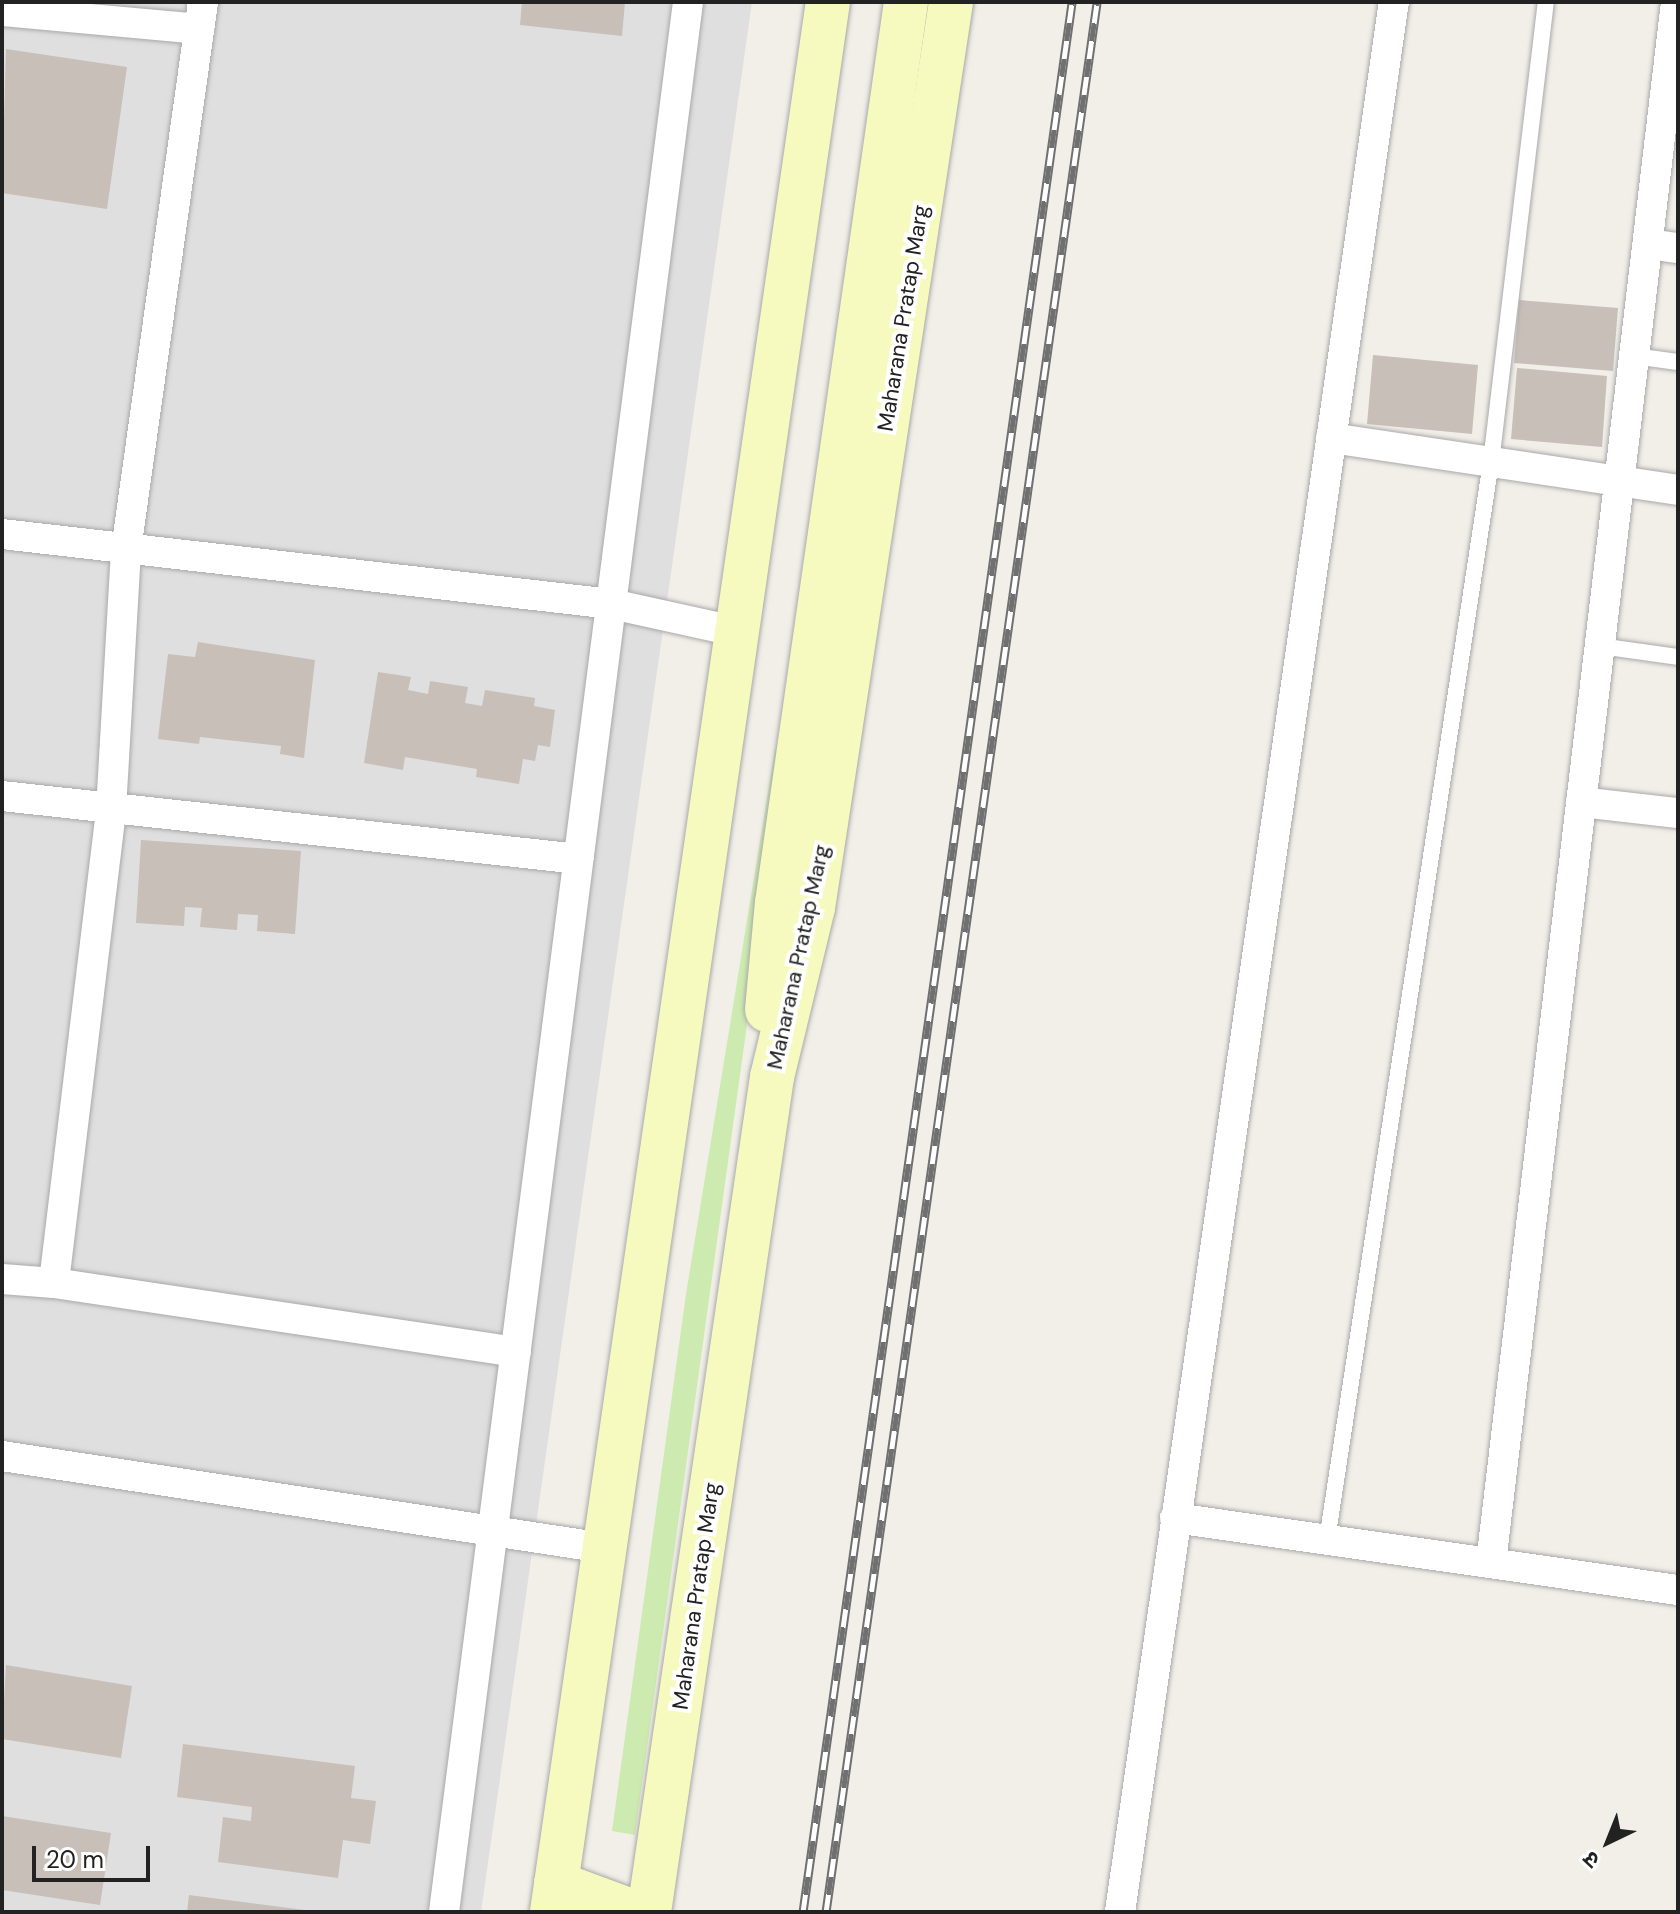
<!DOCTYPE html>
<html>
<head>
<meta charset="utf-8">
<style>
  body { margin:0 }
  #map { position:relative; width:1680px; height:1914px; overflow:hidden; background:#f2efe9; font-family:"DM Sans","Noto Sans Devanagari",sans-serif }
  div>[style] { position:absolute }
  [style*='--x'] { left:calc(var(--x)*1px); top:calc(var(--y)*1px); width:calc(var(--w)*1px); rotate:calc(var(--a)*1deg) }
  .residential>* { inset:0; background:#e0dfdf }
  .grass>* { inset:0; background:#cdebb0 }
  .building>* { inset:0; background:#c7bfb8 }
  .roads { filter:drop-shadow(0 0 2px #a9a9a9) drop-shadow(0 0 2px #a9a9a9) }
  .lane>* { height:16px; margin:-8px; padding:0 8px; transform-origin:8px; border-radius:8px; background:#fff }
  .street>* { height:30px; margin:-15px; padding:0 15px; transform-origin:15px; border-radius:15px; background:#fff }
  .secondary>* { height:44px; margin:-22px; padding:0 22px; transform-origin:22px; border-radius:22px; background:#f7fabf }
  .rail>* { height:9px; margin-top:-4.5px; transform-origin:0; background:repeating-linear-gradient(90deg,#fff 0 18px,#707070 0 36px); box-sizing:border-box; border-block:2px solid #707070 }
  span { translate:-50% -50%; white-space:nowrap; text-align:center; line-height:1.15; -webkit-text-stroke:8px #fff; paint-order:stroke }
  .street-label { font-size:22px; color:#222 }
  .frame { position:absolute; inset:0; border:4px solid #222; pointer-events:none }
  .north { position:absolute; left:1568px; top:1802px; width:80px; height:80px; -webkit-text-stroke:6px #fff; paint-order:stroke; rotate:223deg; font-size:22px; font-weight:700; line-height:32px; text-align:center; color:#222 }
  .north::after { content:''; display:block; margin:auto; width:28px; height:36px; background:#222; clip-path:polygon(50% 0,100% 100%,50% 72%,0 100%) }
  .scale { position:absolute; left:32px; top:1846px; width:118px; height:36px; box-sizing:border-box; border:4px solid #222; border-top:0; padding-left:10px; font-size:24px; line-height:28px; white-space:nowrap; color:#222; -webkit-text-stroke:6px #fff; paint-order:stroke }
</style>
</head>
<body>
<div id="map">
  <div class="residential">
    <div style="clip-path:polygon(2px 2px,752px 2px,481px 1912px,2px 1912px)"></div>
  </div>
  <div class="grass">
    <div style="clip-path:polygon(775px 749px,780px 749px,753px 981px,635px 1835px,612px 1831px,686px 1294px)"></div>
  </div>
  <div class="building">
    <div style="clip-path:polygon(522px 2px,625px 2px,622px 36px,520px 25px)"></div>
    <div style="clip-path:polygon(6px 49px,127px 67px,107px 209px,2px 193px)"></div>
    <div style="clip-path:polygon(1519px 300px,1618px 308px,1613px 371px,1514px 363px)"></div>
    <div style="clip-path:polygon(1373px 355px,1478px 365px,1472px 434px,1367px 424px)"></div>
    <div style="clip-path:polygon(1517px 368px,1607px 376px,1602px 447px,1511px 439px)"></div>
    <div style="clip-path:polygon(198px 642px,315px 660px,304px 758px,280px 754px,281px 746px,200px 737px,199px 744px,158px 739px,168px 654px,195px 657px)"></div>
    <div style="clip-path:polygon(378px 672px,411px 677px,408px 690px,428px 694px,430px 681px,468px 687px,465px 703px,482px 706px,485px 690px,535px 698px,534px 706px,555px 710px,550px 747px,538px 745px,535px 761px,523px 759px,519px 784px,476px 777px,477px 769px,405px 757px,403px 770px,364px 763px)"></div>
    <div style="clip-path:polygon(141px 840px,301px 851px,295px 934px,257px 931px,258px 915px,238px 914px,237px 930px,200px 927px,202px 908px,185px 907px,184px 926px,136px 923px)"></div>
    <div style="clip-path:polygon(6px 1665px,132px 1686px,121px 1758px,2px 1739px)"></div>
    <div style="clip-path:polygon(183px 1744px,355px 1766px,351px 1798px,376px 1801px,370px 1844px,343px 1840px,338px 1878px,218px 1862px,223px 1817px,251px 1821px,252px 1807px,177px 1797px)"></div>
    <div style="clip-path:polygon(2px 1816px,111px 1833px,100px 1905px,2px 1890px)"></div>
    <div style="clip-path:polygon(189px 1895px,305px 1910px,305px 1912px,187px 1912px)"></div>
  </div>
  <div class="roads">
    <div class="lane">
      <div style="--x:1634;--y:356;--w:44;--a:7.8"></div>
      <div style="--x:1600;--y:646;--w:79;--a:8"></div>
      <div style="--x:1327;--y:1540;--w:1090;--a:-81.35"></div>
      <div style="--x:1491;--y:462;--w:463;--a:-83.2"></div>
    </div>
    <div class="street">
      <div style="--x:203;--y:2;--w:553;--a:98"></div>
      <div style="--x:126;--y:550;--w:261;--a:93.3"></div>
      <div style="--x:111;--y:811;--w:475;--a:96.9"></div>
      <div style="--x:54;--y:1283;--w:467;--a:8.5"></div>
      <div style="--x:2;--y:11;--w:198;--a:5.2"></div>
      <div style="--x:1648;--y:244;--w:30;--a:8"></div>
      <div style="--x:1331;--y:438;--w:351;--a:8.5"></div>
      <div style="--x:2;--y:534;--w:614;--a:6.55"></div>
      <div style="--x:612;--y:604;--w:126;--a:12.4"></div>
      <div style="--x:2;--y:796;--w:580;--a:6.23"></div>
      <div style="--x:1581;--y:802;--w:98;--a:6.5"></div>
      <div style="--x:2;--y:1279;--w:52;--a:4.4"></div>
      <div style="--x:2;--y:1456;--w:609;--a:8.69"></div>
      <div style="--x:1175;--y:1518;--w:508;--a:8.15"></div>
      <div style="--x:1491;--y:1563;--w:1572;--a:-83.24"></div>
      <div style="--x:444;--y:1912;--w:1926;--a:-82.72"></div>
      <div style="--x:1120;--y:1912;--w:1930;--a:-81.84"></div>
    </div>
    <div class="secondary">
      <div style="--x:767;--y:1010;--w:107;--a:-84.7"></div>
      <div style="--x:777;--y:903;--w:910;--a:-81.85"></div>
      <div style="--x:556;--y:1883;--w:83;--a:20.4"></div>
      <div style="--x:552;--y:1912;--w:1930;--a:-81.78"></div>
      <div style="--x:649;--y:1912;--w:844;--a:-81.62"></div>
      <div style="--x:772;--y:1077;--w:174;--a:-76.4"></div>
      <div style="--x:813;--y:908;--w:916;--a:-81.34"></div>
    </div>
  </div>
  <div class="rail">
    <div style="--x:803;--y:1912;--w:1929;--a:-81.98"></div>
    <div style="--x:826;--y:1912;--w:1929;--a:-81.92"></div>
  </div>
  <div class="street-label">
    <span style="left:903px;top:318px;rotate:-81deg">Maharana Pratap Marg</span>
    <span style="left:798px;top:957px;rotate:-78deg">Maharana Pratap Marg</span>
    <span style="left:696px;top:1596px;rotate:-82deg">Maharana Pratap Marg</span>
  </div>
  <div class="frame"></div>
  <div class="north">उ</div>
  <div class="scale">20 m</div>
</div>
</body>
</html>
